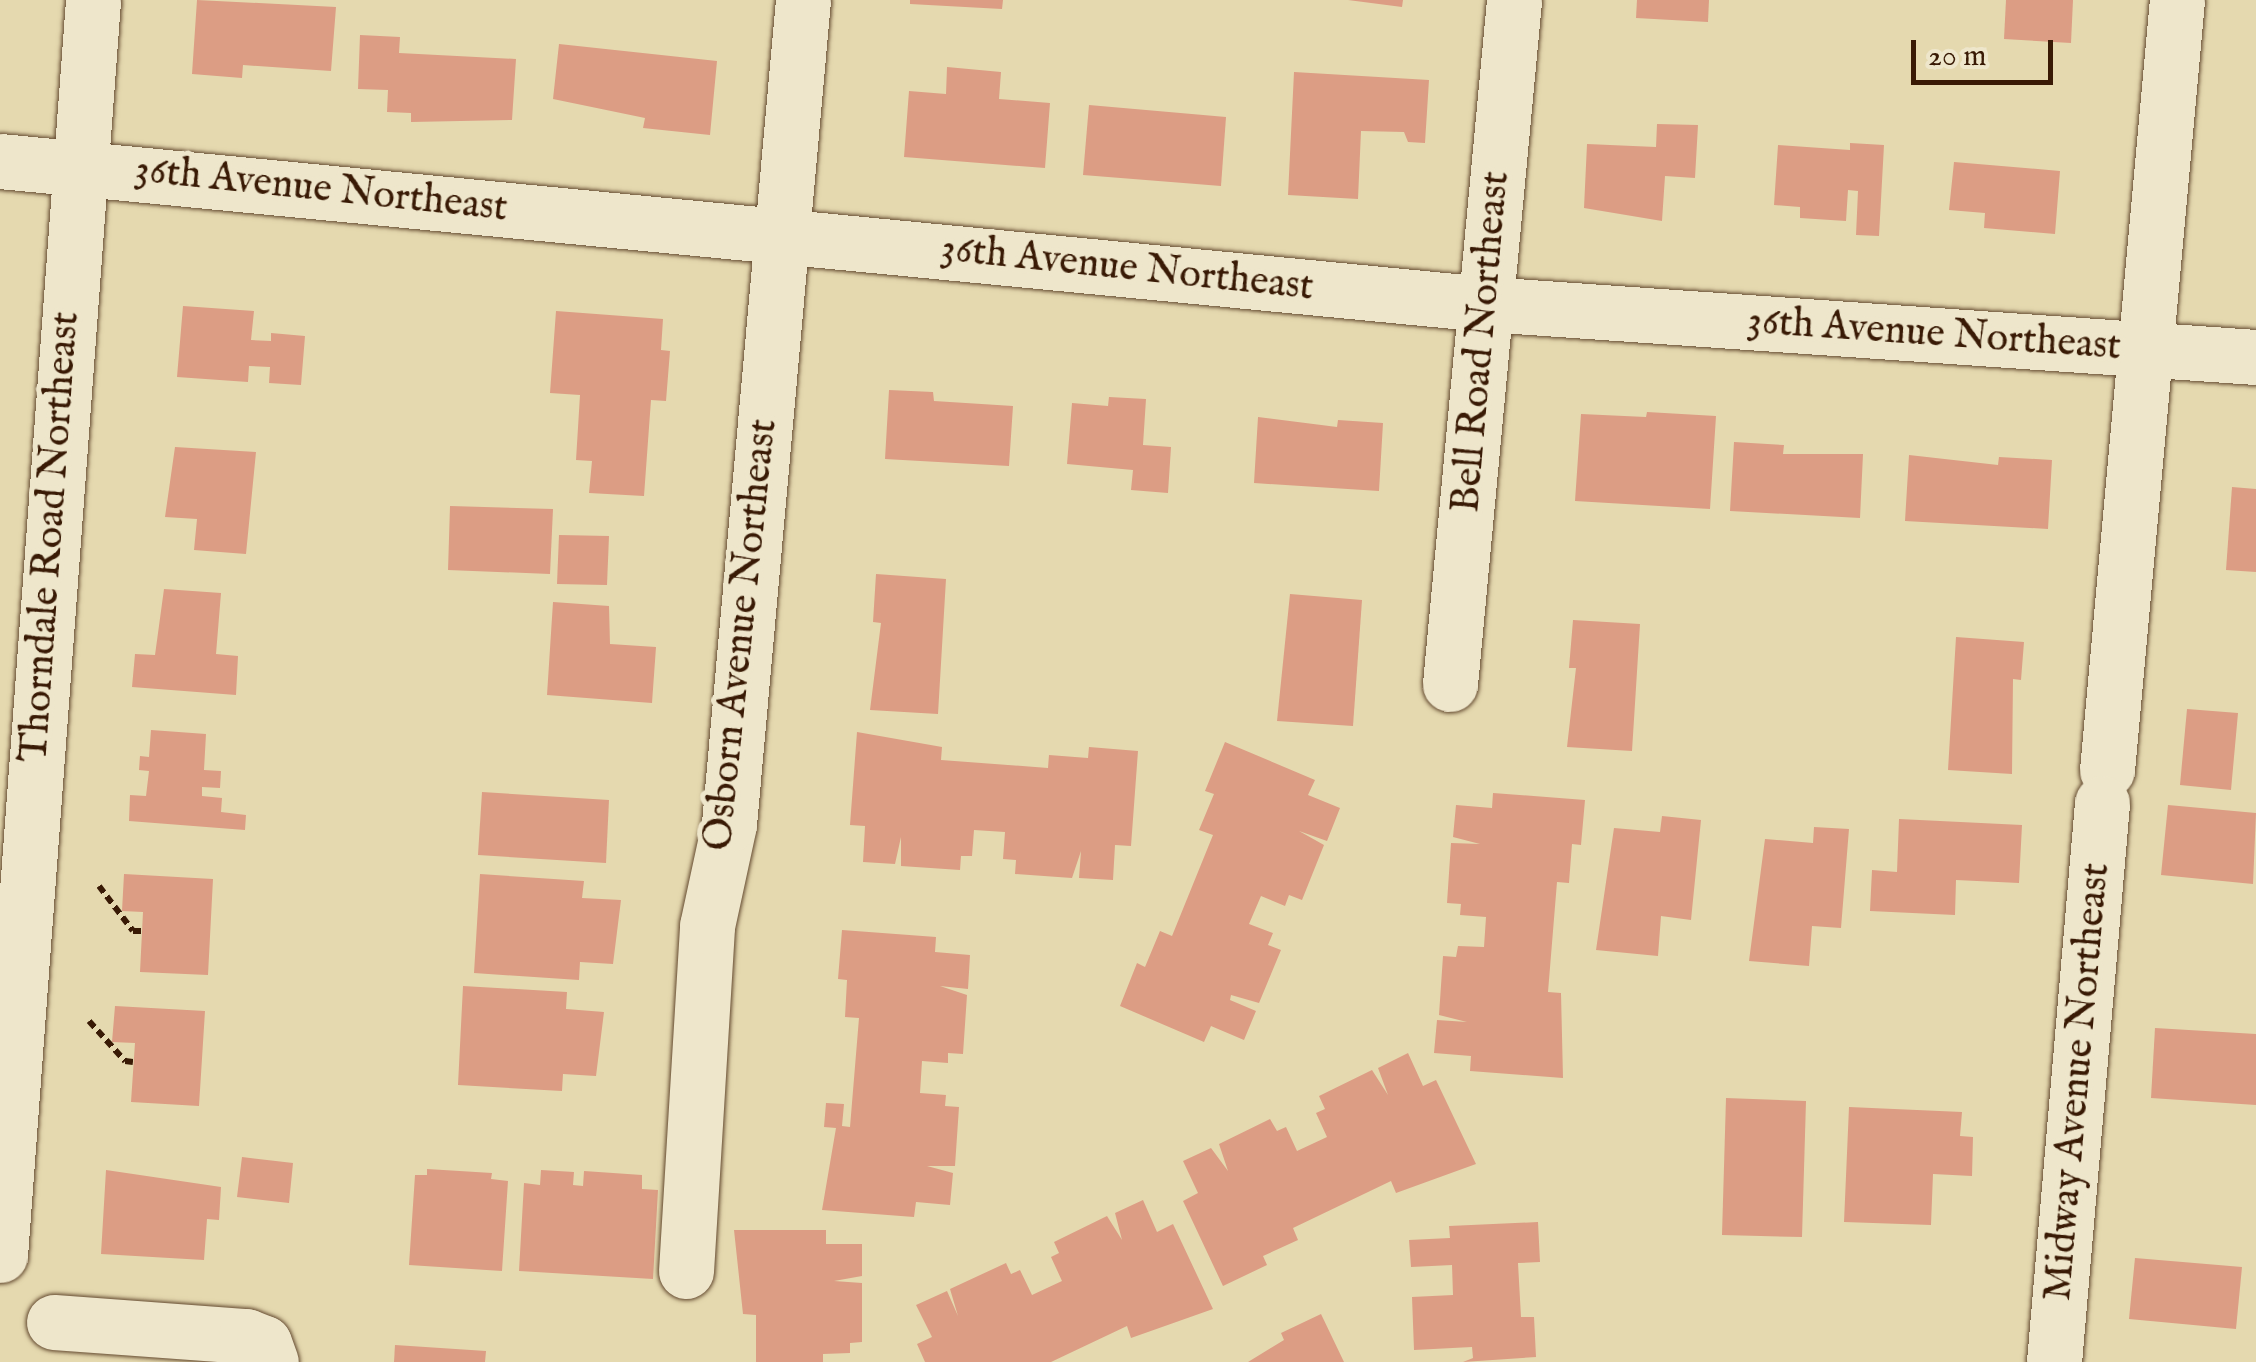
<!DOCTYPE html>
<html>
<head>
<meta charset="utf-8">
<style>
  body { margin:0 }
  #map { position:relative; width:2256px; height:1362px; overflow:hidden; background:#e5d9af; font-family:"IM FELL English",serif }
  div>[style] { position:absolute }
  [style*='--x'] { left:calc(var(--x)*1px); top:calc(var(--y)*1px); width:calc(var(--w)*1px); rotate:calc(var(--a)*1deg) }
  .building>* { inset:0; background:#dc9d84 }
  .path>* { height:6px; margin-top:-3px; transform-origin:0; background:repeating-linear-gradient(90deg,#391a05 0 8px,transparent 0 13px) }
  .roads { filter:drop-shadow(0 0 2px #644a30) drop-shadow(0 0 2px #644a30) }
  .minor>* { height:55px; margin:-27.5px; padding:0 27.5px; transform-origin:27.5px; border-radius:27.5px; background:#eee6cb }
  span { translate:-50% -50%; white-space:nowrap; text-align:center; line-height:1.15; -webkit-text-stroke:10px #eee6cb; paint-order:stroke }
  .street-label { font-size:40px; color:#391a05 }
  .scale { position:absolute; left:1911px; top:40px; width:142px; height:45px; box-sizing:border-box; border:5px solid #391a05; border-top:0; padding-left:12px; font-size:30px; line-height:35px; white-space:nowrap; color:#391a05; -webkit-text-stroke:8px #eee6cb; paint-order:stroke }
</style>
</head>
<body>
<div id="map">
  <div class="building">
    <div style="clip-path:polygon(197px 0,336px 7px,331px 71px,243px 65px,242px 78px,192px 74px)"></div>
    <div style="clip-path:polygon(910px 0,1003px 0,1002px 9px,910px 4px)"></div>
    <div style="clip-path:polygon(1348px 0,1403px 0,1402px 7px)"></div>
    <div style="clip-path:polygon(1637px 0,1709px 0,1708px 22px,1636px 18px)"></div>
    <div style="clip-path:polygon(2006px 0,2073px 0,2071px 43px,2004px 39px)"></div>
    <div style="clip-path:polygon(360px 35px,400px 37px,399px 53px,516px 59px,512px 120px,411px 122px,411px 113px,387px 112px,388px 90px,358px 89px)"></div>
    <div style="clip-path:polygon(559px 44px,717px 61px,710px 135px,643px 128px,645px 118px,553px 99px)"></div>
    <div style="clip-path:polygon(947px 67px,1001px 72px,999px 99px,1050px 103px,1045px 168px,904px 157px,909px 91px,946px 94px)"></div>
    <div style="clip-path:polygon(1294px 72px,1429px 80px,1425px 143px,1408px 142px,1404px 132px,1361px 131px,1358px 199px,1288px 195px)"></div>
    <div style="clip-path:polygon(1089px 105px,1226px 117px,1221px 186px,1083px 175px)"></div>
    <div style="clip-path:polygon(1657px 124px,1698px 125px,1695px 178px,1665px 176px,1662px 221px,1584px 208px,1587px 144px,1656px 147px)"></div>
    <div style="clip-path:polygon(1850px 143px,1884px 145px,1879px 236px,1856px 235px,1858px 191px,1848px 190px,1846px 221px,1800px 218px,1800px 207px,1774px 205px,1778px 145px,1850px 150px)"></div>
    <div style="clip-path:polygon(1954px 162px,2060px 171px,2055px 234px,1984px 228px,1985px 213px,1949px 210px)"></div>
    <div style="clip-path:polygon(183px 306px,254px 311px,251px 340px,271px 341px,271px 333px,305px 336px,301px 385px,269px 383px,270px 367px,249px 366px,248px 382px,177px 377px)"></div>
    <div style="clip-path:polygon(556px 311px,663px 319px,661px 350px,670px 351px,666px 401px,651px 400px,644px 496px,589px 493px,592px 461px,576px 460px,580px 395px,550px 393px)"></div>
    <div style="clip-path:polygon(889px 390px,933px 392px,934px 401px,1013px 406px,1009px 466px,885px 459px)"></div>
    <div style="clip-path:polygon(1109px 397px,1146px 399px,1143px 445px,1171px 447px,1168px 493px,1131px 490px,1133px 470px,1067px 464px,1072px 403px,1108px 406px)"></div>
    <div style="clip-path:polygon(1647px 412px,1716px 416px,1710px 509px,1575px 501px,1581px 414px,1646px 417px)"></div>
    <div style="clip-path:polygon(1258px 417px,1337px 427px,1338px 420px,1383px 423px,1379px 491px,1254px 483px)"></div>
    <div style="clip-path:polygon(1734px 442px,1784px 445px,1783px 454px,1863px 454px,1860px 518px,1730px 511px)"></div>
    <div style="clip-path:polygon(175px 447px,256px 452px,246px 554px,194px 550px,197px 519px,165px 517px)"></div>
    <div style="clip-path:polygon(1909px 455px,1998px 465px,1999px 457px,2052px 460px,2048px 529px,1905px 521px)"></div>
    <div style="clip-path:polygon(2232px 487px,2256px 489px,2256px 572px,2226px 570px)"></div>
    <div style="clip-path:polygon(450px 506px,553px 509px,550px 574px,448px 570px)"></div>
    <div style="clip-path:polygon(559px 535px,609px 536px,607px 585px,557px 584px)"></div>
    <div style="clip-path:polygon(876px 574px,946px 579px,938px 714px,870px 710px,881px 623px,873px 622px)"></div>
    <div style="clip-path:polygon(164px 589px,221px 593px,216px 654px,238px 656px,236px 695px,132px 687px,135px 654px,155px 655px)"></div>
    <div style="clip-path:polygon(1290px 594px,1362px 600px,1353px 726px,1277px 721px)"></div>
    <div style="clip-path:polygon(553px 602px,609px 606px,610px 644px,656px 647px,652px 703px,547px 695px)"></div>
    <div style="clip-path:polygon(1573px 620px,1640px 624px,1632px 751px,1567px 747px,1576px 668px,1569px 668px)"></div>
    <div style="clip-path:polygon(1956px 637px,2024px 642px,2021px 680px,2013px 679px,2012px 774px,1948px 770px)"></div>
    <div style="clip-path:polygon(2187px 709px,2238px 713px,2231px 790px,2180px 785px)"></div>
    <div style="clip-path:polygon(151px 730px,206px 734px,204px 770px,221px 771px,220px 788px,202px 787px,202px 796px,222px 798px,221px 812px,246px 815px,245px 830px,129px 821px,130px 795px,146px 796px,149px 771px,139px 770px,140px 756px,149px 757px)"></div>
    <div style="clip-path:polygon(857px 732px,942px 747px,941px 760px,1048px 768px,1049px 755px,1088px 758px,1089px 747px,1138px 751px,1131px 846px,1115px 845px,1113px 880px,1079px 878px,1081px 851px,1072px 878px,1015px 874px,1016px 860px,1003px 859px,1005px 832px,974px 830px,972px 856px,961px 856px,960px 870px,901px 866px,901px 837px,895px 864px,863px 862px,865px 826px,850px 825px)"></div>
    <div style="clip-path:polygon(1225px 742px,1315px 780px,1308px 795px,1340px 808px,1327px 841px,1299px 831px,1324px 845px,1302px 900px,1289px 895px,1285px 906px,1261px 896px,1249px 924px,1273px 933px,1268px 945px,1281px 950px,1259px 1003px,1231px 995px,1230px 1000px,1256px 1011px,1244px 1040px,1211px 1026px,1204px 1042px,1120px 1006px,1137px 963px,1145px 967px,1160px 931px,1172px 936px,1213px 835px,1199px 830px,1214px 794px,1205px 791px)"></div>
    <div style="clip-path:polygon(482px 792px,609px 800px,606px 863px,478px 855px)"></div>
    <div style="clip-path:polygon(1493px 793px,1585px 800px,1581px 845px,1572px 844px,1569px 883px,1557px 882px,1548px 992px,1561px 993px,1563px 1078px,1470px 1071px,1471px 1056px,1434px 1053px,1437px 1020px,1467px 1022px,1439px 1015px,1443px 956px,1456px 957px,1458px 946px,1484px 947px,1486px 917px,1460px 915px,1461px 904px,1447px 903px,1451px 843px,1480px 844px,1453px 837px,1456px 805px,1492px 808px)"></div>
    <div style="clip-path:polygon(2168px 805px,2256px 813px,2253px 884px,2161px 875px)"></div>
    <div style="clip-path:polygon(1662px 816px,1701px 820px,1691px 920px,1661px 916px,1658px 956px,1596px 950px,1614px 828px,1660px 832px)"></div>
    <div style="clip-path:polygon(1899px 819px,2022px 825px,2019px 883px,1956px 880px,1955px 915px,1870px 911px,1872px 870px,1897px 872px)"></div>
    <div style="clip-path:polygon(1814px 827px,1849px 829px,1841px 928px,1812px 926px,1809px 966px,1749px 961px,1765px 839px,1813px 843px)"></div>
    <div style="clip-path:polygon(124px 874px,213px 879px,208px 975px,140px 972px,143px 912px,122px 911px)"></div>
    <div style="clip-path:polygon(480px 874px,584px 881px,582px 898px,621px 900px,613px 964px,580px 962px,579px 980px,474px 973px)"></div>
    <div style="clip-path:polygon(842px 930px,936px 937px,935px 952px,970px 955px,968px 989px,940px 986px,967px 995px,963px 1054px,948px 1053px,948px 1063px,922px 1061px,920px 1093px,946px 1095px,945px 1106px,959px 1107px,955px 1166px,927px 1166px,953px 1173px,950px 1205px,916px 1202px,914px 1217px,822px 1210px,836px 1128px,824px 1127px,826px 1103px,844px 1104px,842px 1126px,850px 1127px,859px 1018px,845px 1017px,847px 980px,838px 979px)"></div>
    <div style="clip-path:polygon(463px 986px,567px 992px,566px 1009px,604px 1012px,596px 1076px,563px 1074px,562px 1091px,458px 1085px)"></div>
    <div style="clip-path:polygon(115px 1006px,205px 1011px,199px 1106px,131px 1102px,135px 1043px,112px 1042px)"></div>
    <div style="clip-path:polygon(2155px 1028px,2256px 1034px,2256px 1105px,2151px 1098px)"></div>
    <div style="clip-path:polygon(1408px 1053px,1423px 1086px,1436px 1080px,1476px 1164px,1396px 1193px,1391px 1181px,1293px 1228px,1298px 1240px,1263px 1256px,1267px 1265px,1223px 1286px,1183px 1201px,1198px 1193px,1183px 1161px,1211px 1148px,1228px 1171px,1219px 1144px,1270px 1119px,1277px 1131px,1286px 1127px,1297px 1151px,1327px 1137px,1316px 1113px,1325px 1109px,1319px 1096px,1372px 1070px,1388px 1095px,1378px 1068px)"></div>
    <div style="clip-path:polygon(1726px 1098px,1806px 1101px,1802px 1237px,1722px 1235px)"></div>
    <div style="clip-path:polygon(1849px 1107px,1962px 1112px,1960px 1136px,1973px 1137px,1972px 1176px,1933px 1174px,1931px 1225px,1844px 1222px)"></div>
    <div style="clip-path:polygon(242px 1157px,293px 1163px,289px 1203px,237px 1197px)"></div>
    <div style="clip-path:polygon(427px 1169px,492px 1173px,491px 1179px,508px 1181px,502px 1271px,409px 1265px,415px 1175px,427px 1175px)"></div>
    <div style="clip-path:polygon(106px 1170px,221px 1187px,219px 1220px,207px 1219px,204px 1260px,101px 1254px)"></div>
    <div style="clip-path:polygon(541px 1170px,574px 1172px,573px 1185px,583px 1186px,584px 1171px,642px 1175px,642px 1189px,658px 1190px,653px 1279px,519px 1271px,524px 1183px,540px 1185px)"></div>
    <div style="clip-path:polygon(1143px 1200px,1157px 1232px,1173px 1224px,1213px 1309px,1131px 1338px,1127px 1326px,1051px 1362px,925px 1362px,917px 1344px,932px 1337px,916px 1305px,947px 1291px,958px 1316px,950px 1289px,1006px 1263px,1011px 1274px,1020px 1270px,1032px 1295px,1062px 1281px,1051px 1257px,1059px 1253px,1054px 1242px,1107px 1216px,1122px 1240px,1115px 1213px)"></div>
    <div style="clip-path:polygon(1538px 1222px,1540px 1262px,1518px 1263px,1521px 1317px,1534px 1317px,1536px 1357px,1463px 1362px,1473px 1358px,1472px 1347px,1414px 1350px,1412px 1297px,1453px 1295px,1452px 1265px,1411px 1267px,1409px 1240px,1450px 1238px,1449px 1226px)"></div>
    <div style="clip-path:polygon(734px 1230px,826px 1230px,826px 1244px,862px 1244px,862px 1276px,834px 1281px,862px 1283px,862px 1342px,850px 1343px,850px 1353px,823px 1354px,823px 1362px,756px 1362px,756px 1315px,743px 1314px)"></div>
    <div style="clip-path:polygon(2135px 1258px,2242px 1267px,2236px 1329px,2129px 1319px)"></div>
    <div style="clip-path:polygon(1321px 1314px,1344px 1362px,1248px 1362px,1284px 1340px,1281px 1333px)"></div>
    <div style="clip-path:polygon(395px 1345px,486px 1351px,485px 1362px,394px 1362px)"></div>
  </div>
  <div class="path">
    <div style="--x:99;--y:886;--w:56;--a:52.9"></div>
    <div style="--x:133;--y:931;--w:9;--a:0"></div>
    <div style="--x:89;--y:1021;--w:54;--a:48"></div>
    <div style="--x:125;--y:1061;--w:8;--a:7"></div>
  </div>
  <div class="roads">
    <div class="minor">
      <div style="--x:0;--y:161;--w:1493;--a:5.5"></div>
      <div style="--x:1486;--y:304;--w:772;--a:3.94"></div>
      <div style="--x:1450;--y:684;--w:687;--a:-84.65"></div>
      <div style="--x:2107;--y:770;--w:773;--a:-84.81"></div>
      <div style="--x:0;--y:1255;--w:1258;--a:-85.76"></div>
      <div style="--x:686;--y:1271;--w:346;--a:-86.5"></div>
      <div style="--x:707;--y:926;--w:104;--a:-77.8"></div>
      <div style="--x:729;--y:824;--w:827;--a:-84.87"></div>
      <div style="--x:54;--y:1322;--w:193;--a:4.2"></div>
      <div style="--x:246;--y:1336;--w:19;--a:21"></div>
      <div style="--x:264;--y:1343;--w:20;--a:70"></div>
      <div style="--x:2054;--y:1362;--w:561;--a:-85.09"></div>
    </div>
  </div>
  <div class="street-label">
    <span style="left:321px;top:190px;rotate:6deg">36th Avenue Northeast</span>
    <span style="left:1127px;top:269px;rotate:6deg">36th Avenue Northeast</span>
    <span style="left:1934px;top:335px;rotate:4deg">36th Avenue Northeast</span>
    <span style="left:1482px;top:342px;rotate:-85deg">Bell Road Northeast</span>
    <span style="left:51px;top:537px;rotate:-86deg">Thorndale Road Northeast</span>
    <span style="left:742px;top:635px;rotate:-84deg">Osborn Avenue Northeast</span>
    <span style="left:2078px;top:1082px;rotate:-85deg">Midway Avenue Northeast</span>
  </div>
  <div class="scale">20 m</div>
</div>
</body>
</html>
